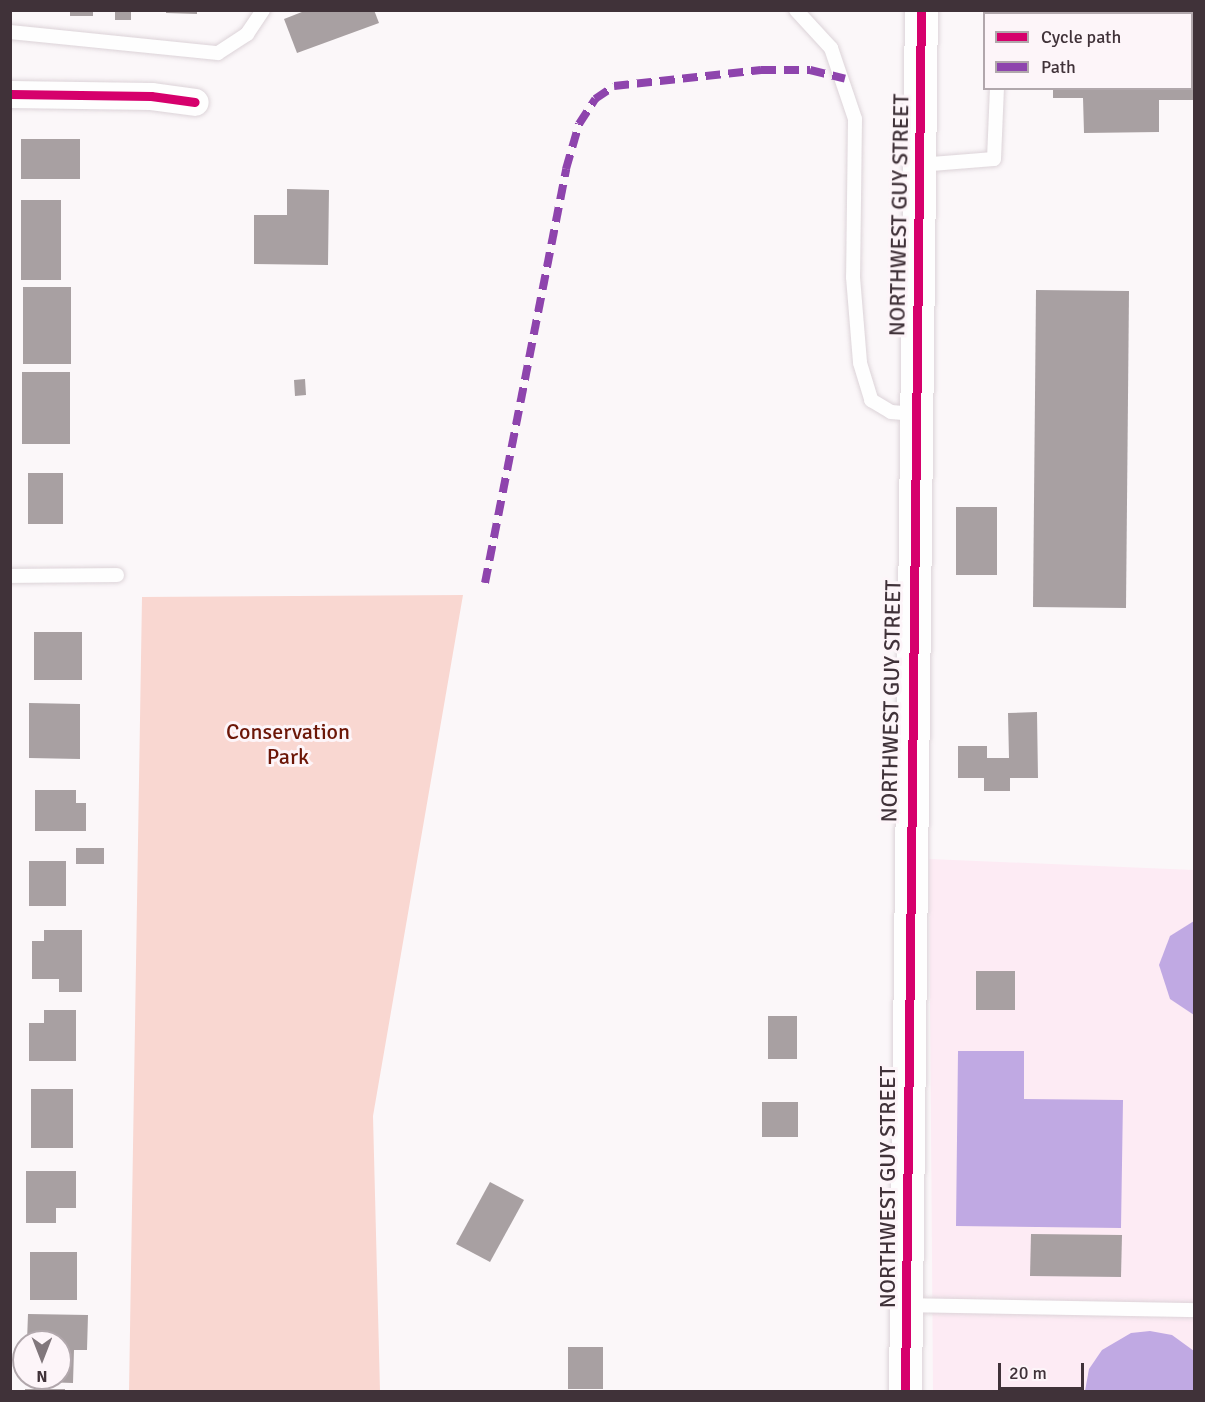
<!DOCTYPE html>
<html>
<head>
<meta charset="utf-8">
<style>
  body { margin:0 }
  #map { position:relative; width:1205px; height:1402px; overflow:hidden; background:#fbf7f9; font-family:Signika,sans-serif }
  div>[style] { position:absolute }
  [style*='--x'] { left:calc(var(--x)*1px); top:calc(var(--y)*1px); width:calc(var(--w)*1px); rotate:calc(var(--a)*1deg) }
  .built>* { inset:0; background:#fdebf4 }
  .green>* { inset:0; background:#f9d7d1 }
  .water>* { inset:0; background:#c0a9e3 }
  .building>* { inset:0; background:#a8a0a2 }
  .roads { filter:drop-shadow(0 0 2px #dcd3d8) drop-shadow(0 0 2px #dcd3d8) }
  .lane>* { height:14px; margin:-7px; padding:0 7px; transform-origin:7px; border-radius:7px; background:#fefefe }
  .street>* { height:27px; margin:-13.5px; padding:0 13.5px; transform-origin:13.5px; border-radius:13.5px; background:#fefefe }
  .secondary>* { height:33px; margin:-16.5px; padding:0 16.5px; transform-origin:16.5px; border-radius:16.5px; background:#fefefe }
  .quiet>* { height:8px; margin-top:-4px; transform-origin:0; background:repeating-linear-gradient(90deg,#8e44ad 0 15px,transparent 0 23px) }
  .cycleway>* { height:9px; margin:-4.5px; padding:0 4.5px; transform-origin:4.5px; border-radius:4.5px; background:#d6006c }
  span { translate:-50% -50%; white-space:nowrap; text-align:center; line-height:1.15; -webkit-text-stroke:6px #fdf5f9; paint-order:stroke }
  .street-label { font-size:22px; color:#403239 }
  .park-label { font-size:22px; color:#6c1607 }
  .frame { position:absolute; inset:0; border:12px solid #403239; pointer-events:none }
  .legend { position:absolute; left:983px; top:12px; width:210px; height:78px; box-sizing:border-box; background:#fdf5f9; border:2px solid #b1a7ac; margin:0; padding:8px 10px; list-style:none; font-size:18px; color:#403239 }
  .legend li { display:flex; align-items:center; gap:12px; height:30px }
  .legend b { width:30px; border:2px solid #b1a7ac }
  .north { position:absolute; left:12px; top:1330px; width:60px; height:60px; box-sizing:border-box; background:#fdf5f9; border:2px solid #b1a7ac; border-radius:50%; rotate:180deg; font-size:16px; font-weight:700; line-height:24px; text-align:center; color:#403239 }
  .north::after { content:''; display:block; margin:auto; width:21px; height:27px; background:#81777c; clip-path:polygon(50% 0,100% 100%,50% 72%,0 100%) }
  .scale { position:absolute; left:998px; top:1363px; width:86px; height:27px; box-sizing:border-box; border:3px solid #403239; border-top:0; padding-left:8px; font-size:18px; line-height:21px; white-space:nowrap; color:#403239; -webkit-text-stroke:4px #fdf5f9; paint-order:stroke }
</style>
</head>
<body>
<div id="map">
  <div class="built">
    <div style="clip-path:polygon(929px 859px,1194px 870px,1194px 1391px,933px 1391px)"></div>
  </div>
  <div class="green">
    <div style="clip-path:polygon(463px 595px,373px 1116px,380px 1391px,129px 1391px,142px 597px)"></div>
  </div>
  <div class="water">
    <div style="clip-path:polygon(1194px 921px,1194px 1015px,1170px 999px,1159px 965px,1170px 936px)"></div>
    <div style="clip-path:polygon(958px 1051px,1024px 1051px,1024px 1099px,1123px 1100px,1121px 1228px,956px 1226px)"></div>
    <div style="clip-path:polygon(1150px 1331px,1172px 1335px,1194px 1351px,1194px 1391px,1085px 1391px,1089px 1369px,1102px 1350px,1131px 1333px)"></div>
  </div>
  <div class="building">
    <div style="clip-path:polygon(70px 10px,93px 10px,93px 16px,70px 16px)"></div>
    <div style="clip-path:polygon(115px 10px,131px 10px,131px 20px,115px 20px)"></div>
    <div style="clip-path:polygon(166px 10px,197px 10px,197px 14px,166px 13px)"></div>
    <div style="clip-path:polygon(307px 10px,374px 10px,379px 23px,297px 53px,284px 19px)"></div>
    <div style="clip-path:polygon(1052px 10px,1162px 10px,1162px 14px,1052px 14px)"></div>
    <div style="clip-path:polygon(1192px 31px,1194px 100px,1159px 100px,1159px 132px,1084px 133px,1083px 98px,1053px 98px,1053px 88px,1192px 88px)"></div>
    <div style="clip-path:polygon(21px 139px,80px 139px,80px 179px,21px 179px)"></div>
    <div style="clip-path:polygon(287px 189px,329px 190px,328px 265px,254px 264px,254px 215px,287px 215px)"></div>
    <div style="clip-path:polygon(21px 200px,61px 200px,61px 280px,21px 280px)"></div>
    <div style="clip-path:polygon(23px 287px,71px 287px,71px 364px,23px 364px)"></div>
    <div style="clip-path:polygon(1036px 290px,1129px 291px,1126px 608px,1033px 607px)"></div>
    <div style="clip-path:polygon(22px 372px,70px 372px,70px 444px,22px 444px)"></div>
    <div style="clip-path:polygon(305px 379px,306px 395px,295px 396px,294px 380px)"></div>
    <div style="clip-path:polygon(28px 473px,63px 473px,63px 524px,28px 524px)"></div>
    <div style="clip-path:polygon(956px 507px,997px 507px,997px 575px,956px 575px)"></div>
    <div style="clip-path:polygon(34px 632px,82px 632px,82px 680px,34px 680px)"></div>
    <div style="clip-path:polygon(29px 703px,80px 704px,80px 759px,29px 758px)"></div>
    <div style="clip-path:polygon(1037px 712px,1038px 778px,1010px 778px,1010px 791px,984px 791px,984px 778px,958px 778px,958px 746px,987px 746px,987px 758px,1009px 758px,1008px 713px)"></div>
    <div style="clip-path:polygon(35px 790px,76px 790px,76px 803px,86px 803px,86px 831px,35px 831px)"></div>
    <div style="clip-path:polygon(76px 848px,104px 848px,104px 864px,76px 864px)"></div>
    <div style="clip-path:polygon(29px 861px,66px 861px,66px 906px,29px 906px)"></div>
    <div style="clip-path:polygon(44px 930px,82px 930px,82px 992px,59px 992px,59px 979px,32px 979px,32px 941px,44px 941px)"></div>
    <div style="clip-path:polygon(976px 971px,1015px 971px,1015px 1010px,976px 1010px)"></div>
    <div style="clip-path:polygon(44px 1010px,76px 1010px,76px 1061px,29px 1061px,29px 1023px,44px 1023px)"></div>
    <div style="clip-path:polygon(768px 1016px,797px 1016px,797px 1059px,768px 1059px)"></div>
    <div style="clip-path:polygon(31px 1089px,73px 1089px,73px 1148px,31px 1148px)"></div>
    <div style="clip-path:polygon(762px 1102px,798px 1102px,798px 1137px,762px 1137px)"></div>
    <div style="clip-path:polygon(26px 1171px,76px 1171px,76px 1208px,56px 1208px,56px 1223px,26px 1223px)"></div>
    <div style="clip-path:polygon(490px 1182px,524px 1200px,490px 1262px,456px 1244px)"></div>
    <div style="clip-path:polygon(1031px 1234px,1122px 1235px,1121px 1277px,1030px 1276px)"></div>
    <div style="clip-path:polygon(30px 1252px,77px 1252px,77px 1300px,30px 1300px)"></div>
    <div style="clip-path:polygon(28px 1314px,88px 1315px,87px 1350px,74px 1350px,73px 1383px,43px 1382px,43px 1378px,60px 1378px,60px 1342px,27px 1341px)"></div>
    <div style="clip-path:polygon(568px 1347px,603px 1347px,603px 1389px,568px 1389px)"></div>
    <div style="clip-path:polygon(25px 1389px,65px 1389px,65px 1392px,25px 1392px)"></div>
  </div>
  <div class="roads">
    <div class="lane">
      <div style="--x:796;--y:10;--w:52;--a:47.4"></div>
      <div style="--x:831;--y:48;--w:75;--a:71.3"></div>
      <div style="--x:855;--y:119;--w:158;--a:90.7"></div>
      <div style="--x:853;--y:277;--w:86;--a:85.3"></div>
      <div style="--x:860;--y:363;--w:39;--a:73"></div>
      <div style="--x:871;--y:400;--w:23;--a:31"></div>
      <div style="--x:891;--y:412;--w:24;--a:5"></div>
      <div style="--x:1001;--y:10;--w:4;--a:90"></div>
      <div style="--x:10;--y:32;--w:209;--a:5.8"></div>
      <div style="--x:218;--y:53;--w:35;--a:-33"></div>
      <div style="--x:247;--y:34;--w:29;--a:-56"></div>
      <div style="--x:919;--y:165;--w:75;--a:-4.6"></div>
      <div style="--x:994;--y:159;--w:71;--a:-87.6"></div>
      <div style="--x:10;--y:576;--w:107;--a:-0.5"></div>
      <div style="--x:907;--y:1305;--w:287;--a:1"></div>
    </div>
    <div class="street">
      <div style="--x:10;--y:94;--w:141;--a:0.8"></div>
      <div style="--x:151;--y:96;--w:44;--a:7.8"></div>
    </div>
    <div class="secondary">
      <div style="--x:905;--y:1392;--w:1382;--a:-89.34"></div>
    </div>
  </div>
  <div class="quiet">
    <div style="--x:485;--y:583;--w:422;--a:-78.9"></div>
    <div style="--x:566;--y:169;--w:47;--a:-73.9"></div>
    <div style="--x:579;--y:124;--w:30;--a:-57"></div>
    <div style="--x:595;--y:99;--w:23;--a:-34"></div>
    <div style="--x:614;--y:86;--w:148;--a:-6.2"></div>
    <div style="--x:761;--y:70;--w:49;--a:0"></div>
    <div style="--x:810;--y:70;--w:36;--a:14"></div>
  </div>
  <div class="cycleway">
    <div style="--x:10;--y:94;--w:141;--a:0.8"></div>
    <div style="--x:151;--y:96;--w:44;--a:7.8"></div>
    <div style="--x:905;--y:1392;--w:1382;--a:-89.34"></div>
  </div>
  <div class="street-label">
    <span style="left:899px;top:215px;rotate:-89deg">NORTHWEST GUY STREET</span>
    <span style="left:891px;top:701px;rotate:-89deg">NORTHWEST GUY STREET</span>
    <span style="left:888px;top:1187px;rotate:-90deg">NORTHWEST GUY STREET</span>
  </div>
  <div class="park-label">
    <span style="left:288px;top:744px">Conservation<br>Park</span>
  </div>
  <div class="frame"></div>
  <ul class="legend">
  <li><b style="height:8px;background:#d6006c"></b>Cycle path</li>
  <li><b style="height:8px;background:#8e44ad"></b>Path</li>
  </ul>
  <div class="north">N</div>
  <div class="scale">20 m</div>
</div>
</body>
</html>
